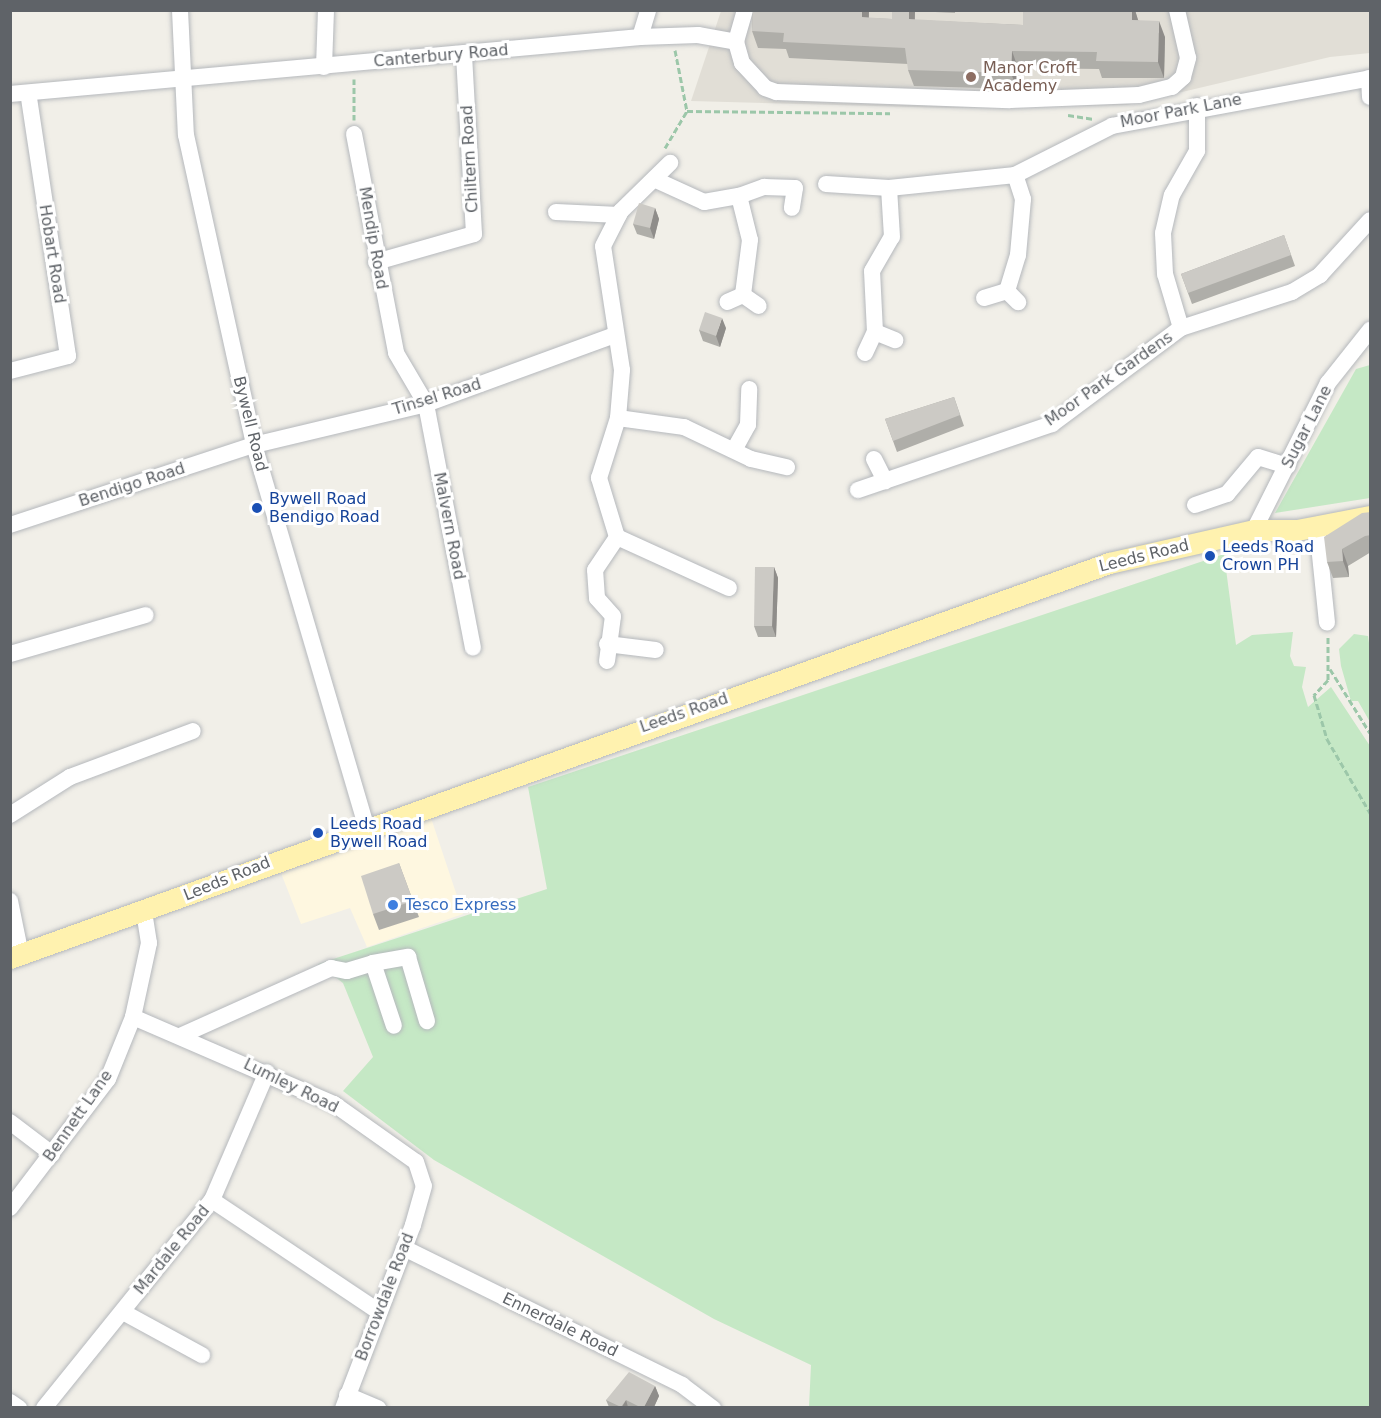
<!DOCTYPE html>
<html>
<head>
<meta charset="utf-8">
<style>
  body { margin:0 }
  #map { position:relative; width:1381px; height:1418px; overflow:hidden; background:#f1efe8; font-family:"DejaVu Sans",sans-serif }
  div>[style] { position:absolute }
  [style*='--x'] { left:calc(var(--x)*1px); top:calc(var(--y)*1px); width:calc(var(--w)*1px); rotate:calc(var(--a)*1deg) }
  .commercial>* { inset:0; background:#fef7e0 }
  .education>* { inset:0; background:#e1ded6 }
  .green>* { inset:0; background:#c5e8c5 }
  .path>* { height:3px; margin-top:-1.5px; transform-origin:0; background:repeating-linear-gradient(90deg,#9cc7a9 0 6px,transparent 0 9px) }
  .roads { filter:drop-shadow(0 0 2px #b5b8bc) drop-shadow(0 0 2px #b5b8bc) }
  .minor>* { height:16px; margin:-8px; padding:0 8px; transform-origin:8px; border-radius:8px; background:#fff }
  .major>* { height:21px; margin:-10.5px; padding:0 10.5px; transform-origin:10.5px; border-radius:10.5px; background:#fff2af }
  .wall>* { inset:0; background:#afaea9 }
  .shaded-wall>* { inset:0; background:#8f8d8a }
  .building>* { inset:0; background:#cccac5 }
  .dots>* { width:16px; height:16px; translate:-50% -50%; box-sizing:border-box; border:3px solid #fff; border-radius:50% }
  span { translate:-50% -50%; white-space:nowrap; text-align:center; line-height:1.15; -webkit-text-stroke:6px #fff; paint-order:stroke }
  .street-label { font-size:16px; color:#5f6368 }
  .education-label { font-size:16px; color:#785e54 }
  .left { translate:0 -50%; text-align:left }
  .transit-label { font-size:16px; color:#164399 }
  .shop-label { font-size:16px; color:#366cbe }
  .frame { position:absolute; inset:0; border:12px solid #5f6368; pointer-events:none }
</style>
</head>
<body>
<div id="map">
  <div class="commercial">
    <div style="clip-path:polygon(431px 818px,463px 914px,367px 947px,350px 908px,301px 924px,281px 873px)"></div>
  </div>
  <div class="education">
    <div style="clip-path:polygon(721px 11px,1370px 11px,1370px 53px,1330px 57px,1127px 105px,951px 108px,691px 101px)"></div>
  </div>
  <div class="green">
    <div style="clip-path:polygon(1370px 365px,1370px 498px,1275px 513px,1356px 369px)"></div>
    <div style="clip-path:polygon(1224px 554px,1236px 645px,1252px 635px,1293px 632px,1290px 656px,1294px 666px,1306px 667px,1302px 687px,1308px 707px,1331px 687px,1370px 746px,1370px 1407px,809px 1407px,811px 1365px,714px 1319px,434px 1160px,343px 1091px,373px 1057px,343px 983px,318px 964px,547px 889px,528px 787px)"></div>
    <div style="clip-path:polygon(1354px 634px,1368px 636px,1370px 650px,1370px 722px,1358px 701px,1351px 701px,1341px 666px,1339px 649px)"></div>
  </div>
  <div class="path">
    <div style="--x:675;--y:50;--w:62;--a:78.9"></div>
    <div style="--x:687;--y:111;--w:203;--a:0.6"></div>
    <div style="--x:354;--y:79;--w:41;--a:90"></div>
    <div style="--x:1068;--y:115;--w:26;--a:9"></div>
    <div style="--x:665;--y:148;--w:43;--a:-59.3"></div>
    <div style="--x:1328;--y:637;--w:43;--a:90"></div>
    <div style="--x:1328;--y:680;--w:21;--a:133"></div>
    <div style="--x:1314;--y:695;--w:46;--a:73.5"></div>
    <div style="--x:1327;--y:739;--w:86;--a:59.8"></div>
    <div style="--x:1330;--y:669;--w:75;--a:58"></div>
  </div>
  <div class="roads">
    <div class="minor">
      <div style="--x:180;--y:10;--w:125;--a:87.3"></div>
      <div style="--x:186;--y:135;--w:317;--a:77.6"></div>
      <div style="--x:254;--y:445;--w:399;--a:73.6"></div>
      <div style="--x:745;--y:10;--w:33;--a:106"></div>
      <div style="--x:736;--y:42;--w:22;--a:74"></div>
      <div style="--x:742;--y:63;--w:34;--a:47"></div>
      <div style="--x:765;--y:88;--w:12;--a:20"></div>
      <div style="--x:776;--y:92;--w:234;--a:2"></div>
      <div style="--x:1010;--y:100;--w:129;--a:-2.2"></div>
      <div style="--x:1139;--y:95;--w:34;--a:-14"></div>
      <div style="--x:1172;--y:87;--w:15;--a:-42"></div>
      <div style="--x:1183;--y:77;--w:20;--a:-75"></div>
      <div style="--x:1188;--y:58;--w:49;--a:-102.9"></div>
      <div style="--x:640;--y:37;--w:28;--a:-73"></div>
      <div style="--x:324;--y:67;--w:57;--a:-88"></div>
      <div style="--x:1369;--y:78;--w:19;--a:87"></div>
      <div style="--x:10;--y:94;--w:633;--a:-5.17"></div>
      <div style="--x:640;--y:37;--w:58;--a:-2"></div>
      <div style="--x:698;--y:35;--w:39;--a:10"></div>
      <div style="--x:354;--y:134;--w:223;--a:79.1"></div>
      <div style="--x:396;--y:353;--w:59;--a:59.5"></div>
      <div style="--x:426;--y:404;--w:248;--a:79.1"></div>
      <div style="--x:656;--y:180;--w:53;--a:24.6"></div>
      <div style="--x:704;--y:202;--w:36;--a:-10"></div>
      <div style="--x:739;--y:196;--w:45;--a:76"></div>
      <div style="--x:750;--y:240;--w:55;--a:97.3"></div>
      <div style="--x:743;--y:295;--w:17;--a:156"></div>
      <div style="--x:826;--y:184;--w:63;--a:3.6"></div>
      <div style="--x:739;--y:196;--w:27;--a:-20"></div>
      <div style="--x:764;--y:187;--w:31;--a:2"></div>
      <div style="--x:795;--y:188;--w:20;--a:99"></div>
      <div style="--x:556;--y:212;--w:63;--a:2.7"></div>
      <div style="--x:376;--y:262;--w:102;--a:-15.9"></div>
      <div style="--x:474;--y:234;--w:181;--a:-93.2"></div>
      <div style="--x:1007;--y:291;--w:38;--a:-73"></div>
      <div style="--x:1018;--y:255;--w:56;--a:-84.9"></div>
      <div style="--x:1023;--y:199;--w:25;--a:-108"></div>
      <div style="--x:743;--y:295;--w:19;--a:35"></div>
      <div style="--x:984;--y:298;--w:24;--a:-17"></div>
      <div style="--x:1007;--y:291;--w:16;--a:45"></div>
      <div style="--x:1181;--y:328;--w:56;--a:-106.5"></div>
      <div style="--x:1165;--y:274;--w:41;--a:-92.8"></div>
      <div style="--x:1163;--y:233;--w:39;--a:-77"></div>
      <div style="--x:1172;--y:195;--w:51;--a:-60.4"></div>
      <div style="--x:1197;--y:151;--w:45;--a:-90"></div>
      <div style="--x:875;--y:332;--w:22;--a:22"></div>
      <div style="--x:865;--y:353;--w:23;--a:-65"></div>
      <div style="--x:875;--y:332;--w:61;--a:-92.8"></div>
      <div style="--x:872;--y:271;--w:39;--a:-60"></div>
      <div style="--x:892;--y:237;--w:49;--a:-93.5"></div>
      <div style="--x:889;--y:188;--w:127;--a:-5.9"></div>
      <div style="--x:1015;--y:175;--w:109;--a:-26.8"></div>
      <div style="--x:1112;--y:126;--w:262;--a:-10.5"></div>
      <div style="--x:10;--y:371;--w:60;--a:-14.5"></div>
      <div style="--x:68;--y:356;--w:266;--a:-98.6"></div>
      <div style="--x:618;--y:418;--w:67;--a:7.8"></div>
      <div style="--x:684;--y:427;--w:74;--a:25.5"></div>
      <div style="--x:751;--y:459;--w:37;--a:13"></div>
      <div style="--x:734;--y:450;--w:29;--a:-61"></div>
      <div style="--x:748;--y:425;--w:36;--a:-88"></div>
      <div style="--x:874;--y:459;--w:25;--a:63"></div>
      <div style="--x:858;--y:490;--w:205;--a:-18.8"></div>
      <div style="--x:1052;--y:424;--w:161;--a:-36.7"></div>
      <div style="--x:1181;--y:328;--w:117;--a:-18"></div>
      <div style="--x:1292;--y:292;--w:33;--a:-31"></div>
      <div style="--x:1320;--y:275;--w:74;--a:-47.7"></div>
      <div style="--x:1195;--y:505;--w:34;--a:-19"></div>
      <div style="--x:1227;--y:494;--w:48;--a:-50"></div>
      <div style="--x:1258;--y:457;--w:31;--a:17"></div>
      <div style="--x:10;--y:525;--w:257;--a:-18.2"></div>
      <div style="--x:254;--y:445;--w:177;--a:-13.4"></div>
      <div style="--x:426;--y:404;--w:201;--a:-20.1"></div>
      <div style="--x:1317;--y:526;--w:97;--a:84.1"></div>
      <div style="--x:1254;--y:530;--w:165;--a:-63.3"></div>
      <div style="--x:1328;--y:383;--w:68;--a:-51.6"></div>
      <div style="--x:617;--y:537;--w:123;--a:24.5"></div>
      <div style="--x:607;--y:644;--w:49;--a:7"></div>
      <div style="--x:10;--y:654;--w:141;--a:-16"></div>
      <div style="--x:607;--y:661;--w:45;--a:-82.4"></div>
      <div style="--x:613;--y:616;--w:24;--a:-132"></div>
      <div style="--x:597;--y:598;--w:28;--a:-94"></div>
      <div style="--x:595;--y:570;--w:40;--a:-56"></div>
      <div style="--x:617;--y:537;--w:62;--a:-107"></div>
      <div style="--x:599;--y:478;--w:63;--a:-72.4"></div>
      <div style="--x:618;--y:418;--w:48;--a:-85.2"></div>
      <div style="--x:622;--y:370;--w:125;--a:-98.7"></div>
      <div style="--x:603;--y:246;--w:39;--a:-63"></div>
      <div style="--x:621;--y:211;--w:69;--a:-44.4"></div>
      <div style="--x:10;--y:815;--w:71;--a:-32.3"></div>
      <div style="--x:70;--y:777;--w:131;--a:-20.5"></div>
      <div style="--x:10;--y:901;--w:55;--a:78.5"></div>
      <div style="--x:373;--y:963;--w:36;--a:-10"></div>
      <div style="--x:408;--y:957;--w:67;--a:73.5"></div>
      <div style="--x:133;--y:1017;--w:219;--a:23.4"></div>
      <div style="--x:334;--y:1104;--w:100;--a:35.3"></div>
      <div style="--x:416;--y:1162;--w:25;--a:72"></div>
      <div style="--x:424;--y:1186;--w:41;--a:105.8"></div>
      <div style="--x:413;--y:1225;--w:196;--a:110.9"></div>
      <div style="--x:180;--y:1036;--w:166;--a:-24.2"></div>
      <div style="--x:331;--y:968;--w:16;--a:11"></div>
      <div style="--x:347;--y:971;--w:27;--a:-17"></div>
      <div style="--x:373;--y:963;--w:66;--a:71.6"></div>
      <div style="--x:10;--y:1122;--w:53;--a:37.3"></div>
      <div style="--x:212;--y:1200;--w:201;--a:33.8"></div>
      <div style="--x:10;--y:1208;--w:162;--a:-52.8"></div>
      <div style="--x:108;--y:1079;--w:67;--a:-68"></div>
      <div style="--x:133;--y:1017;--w:76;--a:-77.8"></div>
      <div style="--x:149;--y:943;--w:31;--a:-99"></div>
      <div style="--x:404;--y:1248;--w:310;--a:26.2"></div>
      <div style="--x:682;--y:1385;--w:39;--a:37"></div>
      <div style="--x:123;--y:1312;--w:90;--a:28.6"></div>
      <div style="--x:347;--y:1395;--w:34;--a:23"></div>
      <div style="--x:10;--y:1402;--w:11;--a:34"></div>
      <div style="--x:44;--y:1408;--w:267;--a:-51.1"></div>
      <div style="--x:212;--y:1200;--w:139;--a:-66.7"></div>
    </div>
    <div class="major">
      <div style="--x:10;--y:958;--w:1168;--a:-19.77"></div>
      <div style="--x:1109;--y:563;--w:149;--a:-12.8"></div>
      <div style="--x:1254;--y:530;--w:43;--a:0"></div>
      <div style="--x:1297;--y:530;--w:74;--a:-10.9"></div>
    </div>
  </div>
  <div class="wall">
    <div style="clip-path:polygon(753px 10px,869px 10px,869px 18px,892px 19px,892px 10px,955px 10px,955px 13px,915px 11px,915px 20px,1023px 25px,1023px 10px,1135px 10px,1138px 20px,1165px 37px,1164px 78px,1102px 78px,1099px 69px,1018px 68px,1017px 89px,914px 86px,908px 70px,908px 64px,789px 58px,786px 49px,758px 48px,752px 31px)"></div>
    <div style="clip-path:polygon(655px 208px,659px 219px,654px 239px,637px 234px,633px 224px)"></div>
    <div style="clip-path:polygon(1284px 235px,1295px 266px,1192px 304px,1181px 274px)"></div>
    <div style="clip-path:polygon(726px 328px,720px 347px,703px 341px,699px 330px)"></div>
    <div style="clip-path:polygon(954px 397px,964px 426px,897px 452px,885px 419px)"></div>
    <div style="clip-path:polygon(1371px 512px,1371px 552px,1348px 566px,1349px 577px,1333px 578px,1327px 562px)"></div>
    <div style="clip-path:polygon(774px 567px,778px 578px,776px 637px,758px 637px,754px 626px)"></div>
    <div style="clip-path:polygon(399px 863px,419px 917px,379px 930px,373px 914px)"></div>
    <div style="clip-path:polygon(655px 1386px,659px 1396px,654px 1407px,609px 1407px,606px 1400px)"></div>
  </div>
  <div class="shaded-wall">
    <div style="clip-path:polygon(862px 10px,869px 10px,868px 34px,862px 17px)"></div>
    <div style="clip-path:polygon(909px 10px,915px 10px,915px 11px,914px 36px,909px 19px)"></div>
    <div style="clip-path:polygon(1132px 10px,1135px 10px,1138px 20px,1132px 20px)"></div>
    <div style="clip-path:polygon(1159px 21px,1165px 37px,1164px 78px,1158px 62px)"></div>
    <div style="clip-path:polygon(1012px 51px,1018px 68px,1017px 89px,1011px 73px)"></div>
    <div style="clip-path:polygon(655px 208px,659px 219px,654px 239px,650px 228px)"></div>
    <div style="clip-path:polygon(722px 318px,726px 328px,720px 347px,716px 336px)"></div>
    <div style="clip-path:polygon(1342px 549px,1348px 566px,1349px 577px,1343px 561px)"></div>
    <div style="clip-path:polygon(774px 567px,778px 578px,776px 637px,772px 626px)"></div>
    <div style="clip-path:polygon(655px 1386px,659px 1396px,654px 1407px,644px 1407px)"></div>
    <div style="clip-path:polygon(626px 1400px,628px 1407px,622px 1407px)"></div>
  </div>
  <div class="building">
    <div style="clip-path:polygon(753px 10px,862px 10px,862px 17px,892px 19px,892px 10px,909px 10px,909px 19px,1023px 25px,1023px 10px,1132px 10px,1132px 20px,1159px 21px,1158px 62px,1096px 61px,1097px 52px,1012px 51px,1011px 73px,908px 70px,905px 48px,783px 42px,784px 33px,752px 31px)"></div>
    <div style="clip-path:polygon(639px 203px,655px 208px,650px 228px,633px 224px)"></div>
    <div style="clip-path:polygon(1284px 235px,1291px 255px,1188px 293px,1181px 274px)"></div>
    <div style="clip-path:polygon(705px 312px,722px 318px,716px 336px,699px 330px)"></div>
    <div style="clip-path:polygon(954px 397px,960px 415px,893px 441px,885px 419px)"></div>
    <div style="clip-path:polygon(1371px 512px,1371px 535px,1365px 536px,1342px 549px,1343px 561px,1327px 562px,1324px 537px,1362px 513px)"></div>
    <div style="clip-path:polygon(755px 567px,774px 567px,772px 626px,754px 626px)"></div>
    <div style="clip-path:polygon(399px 863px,413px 901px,373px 914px,361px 876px)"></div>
    <div style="clip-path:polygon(629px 1372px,655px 1386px,644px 1407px,640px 1407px,626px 1400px,621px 1407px,606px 1400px)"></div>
  </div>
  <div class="dots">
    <div style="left:971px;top:77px;background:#8d6e63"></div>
    <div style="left:257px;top:508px;background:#1a4fb4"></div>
    <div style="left:1210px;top:556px;background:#1a4fb4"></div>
    <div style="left:318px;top:833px;background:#1a4fb4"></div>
    <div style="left:393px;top:905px;background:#3f7fe0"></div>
  </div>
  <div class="street-label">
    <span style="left:441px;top:56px;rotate:-5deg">Canterbury Road</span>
    <span style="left:1181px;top:111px;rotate:-11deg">Moor Park Lane</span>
    <span style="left:470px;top:159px;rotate:-93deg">Chiltern Road</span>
    <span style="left:373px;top:238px;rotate:80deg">Mendip Road</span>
    <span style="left:52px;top:254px;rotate:81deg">Hobart Road</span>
    <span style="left:1109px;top:379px;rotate:-35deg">Moor Park Gardens</span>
    <span style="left:437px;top:397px;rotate:-17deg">Tinsel Road</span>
    <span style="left:250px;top:424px;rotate:76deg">Bywell Road</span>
    <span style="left:1307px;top:427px;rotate:-63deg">Sugar Lane</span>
    <span style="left:132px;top:485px;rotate:-18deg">Bendigo Road</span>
    <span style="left:449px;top:526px;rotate:79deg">Malvern Road</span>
    <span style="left:1144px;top:556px;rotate:-14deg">Leeds Road</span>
    <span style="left:684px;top:713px;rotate:-19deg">Leeds Road</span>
    <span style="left:227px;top:879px;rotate:-22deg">Leeds Road</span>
    <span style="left:291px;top:1086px;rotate:26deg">Lumley Road</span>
    <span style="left:78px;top:1116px;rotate:-55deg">Bennett Lane</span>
    <span style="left:172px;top:1250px;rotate:-51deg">Mardale Road</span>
    <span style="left:385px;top:1297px;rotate:-69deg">Borrowdale Road</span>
    <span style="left:560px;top:1325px;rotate:26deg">Ennerdale Road</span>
  </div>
  <div class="education-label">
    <span class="left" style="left:983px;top:77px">Manor Croft<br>Academy</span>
  </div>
  <div class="transit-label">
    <span class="left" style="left:269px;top:508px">Bywell Road<br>Bendigo Road</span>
    <span class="left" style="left:1222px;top:556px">Leeds Road<br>Crown PH</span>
    <span class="left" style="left:330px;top:833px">Leeds Road<br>Bywell Road</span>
  </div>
  <div class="shop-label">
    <span class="left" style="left:405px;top:905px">Tesco Express</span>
  </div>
  <div class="frame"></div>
</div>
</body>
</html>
